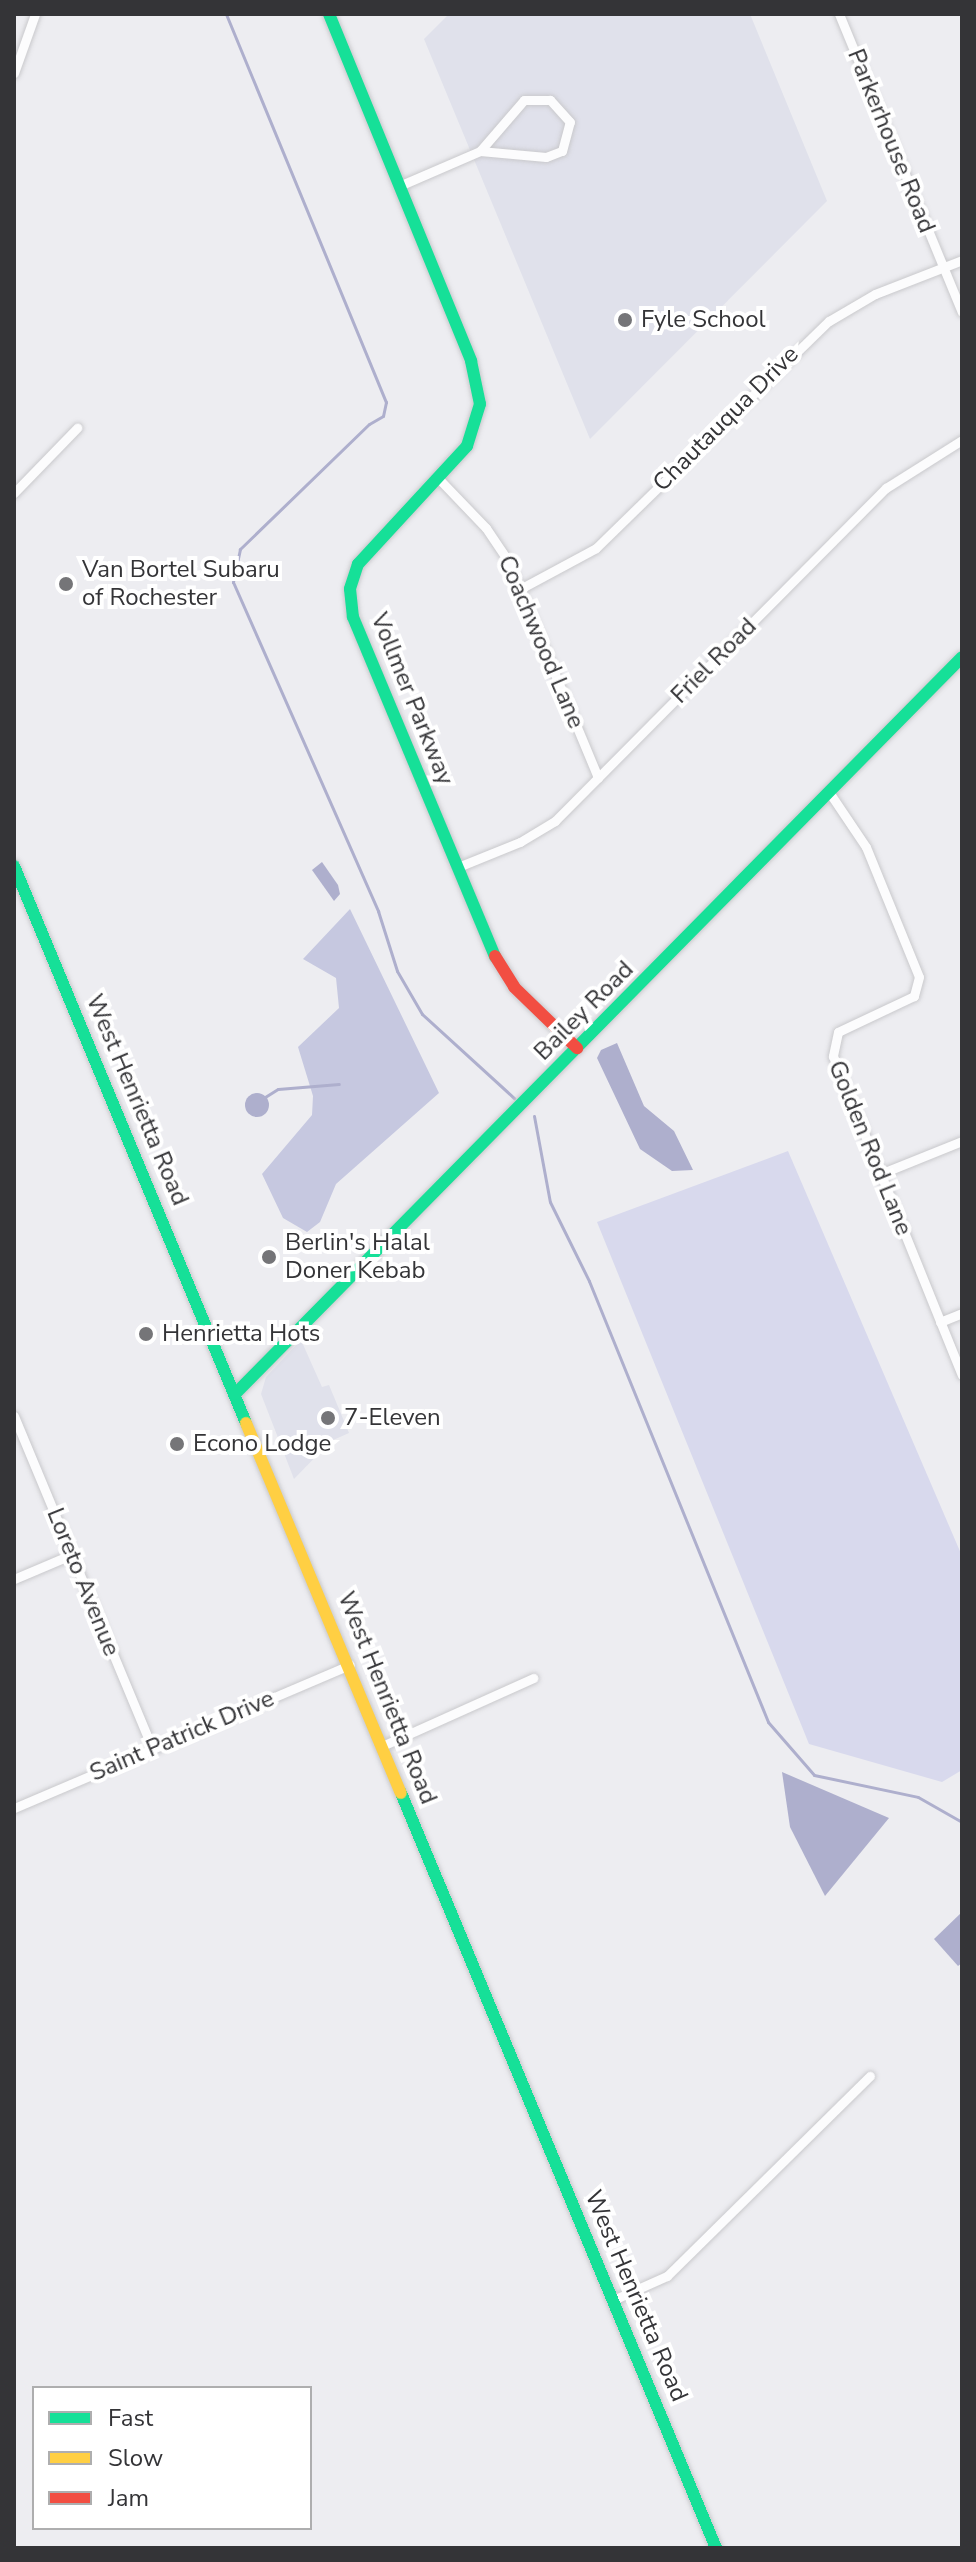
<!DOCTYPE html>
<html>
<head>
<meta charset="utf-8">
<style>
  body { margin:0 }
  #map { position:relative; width:976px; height:2562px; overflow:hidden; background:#ededf1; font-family:"Nunito Sans",sans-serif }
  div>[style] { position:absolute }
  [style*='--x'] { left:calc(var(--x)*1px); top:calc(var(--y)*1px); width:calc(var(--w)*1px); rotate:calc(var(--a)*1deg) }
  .built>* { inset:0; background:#e0e1eb }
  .green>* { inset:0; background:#d8d9ed }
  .forest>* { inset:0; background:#c6c8e0 }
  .water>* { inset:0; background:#aeafcd }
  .round { border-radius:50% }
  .stream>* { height:3px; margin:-1.5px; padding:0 1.5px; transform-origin:1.5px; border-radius:1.5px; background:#aeafcd }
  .roads { filter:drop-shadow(0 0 2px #c9c9cc) drop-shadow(0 0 2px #c9c9cc) }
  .street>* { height:9px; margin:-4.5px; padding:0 4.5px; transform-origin:4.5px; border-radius:4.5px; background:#fcfcfd }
  .fast>* { height:12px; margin:-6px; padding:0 6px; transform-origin:6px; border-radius:6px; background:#16e098 }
  .slow>* { height:12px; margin:-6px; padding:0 6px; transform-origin:6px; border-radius:6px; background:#ffcf43 }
  .jam>* { height:12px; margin:-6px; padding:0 6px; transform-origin:6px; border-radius:6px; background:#f24e42 }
  .dots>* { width:22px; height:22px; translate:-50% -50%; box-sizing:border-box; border:4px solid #fff; border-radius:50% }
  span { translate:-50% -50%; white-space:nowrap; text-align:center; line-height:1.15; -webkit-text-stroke:8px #fff; paint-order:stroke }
  .street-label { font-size:24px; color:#343437 }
  .poi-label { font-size:24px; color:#343437 }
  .left { translate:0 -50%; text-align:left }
  .frame { position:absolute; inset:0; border:16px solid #343437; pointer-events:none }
  .legend { position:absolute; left:32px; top:2386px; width:280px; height:144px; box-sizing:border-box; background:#fff; border:2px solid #aeaeaf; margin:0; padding:10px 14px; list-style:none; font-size:24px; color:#343437 }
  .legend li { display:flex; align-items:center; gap:16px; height:40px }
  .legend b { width:40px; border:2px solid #aeaeaf }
</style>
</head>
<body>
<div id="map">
  <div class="built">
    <div style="clip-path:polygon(449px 14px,750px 14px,827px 201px,590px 439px,424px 39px)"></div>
    <div style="clip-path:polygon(301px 1340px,322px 1387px,329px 1385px,349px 1433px,331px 1441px,294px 1479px,261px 1394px,266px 1377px)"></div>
  </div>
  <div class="green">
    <div style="clip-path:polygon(788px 1151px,962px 1556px,962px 1770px,942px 1782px,809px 1744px,597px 1222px)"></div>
  </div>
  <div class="forest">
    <div style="clip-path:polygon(350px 909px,439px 1093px,336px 1184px,320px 1222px,307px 1232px,283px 1218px,262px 1174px,312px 1115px,313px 1096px,298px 1047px,339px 1008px,336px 978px,303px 959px)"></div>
  </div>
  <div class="water">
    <div style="clip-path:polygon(322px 862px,338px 885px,340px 894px,334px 901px,312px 870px)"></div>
    <div style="clip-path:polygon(617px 1043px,644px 1106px,674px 1131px,693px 1170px,672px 1171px,640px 1149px,597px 1058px,601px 1050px)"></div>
    <div class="round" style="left:245px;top:1093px;width:24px;height:24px"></div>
    <div style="clip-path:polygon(782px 1772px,889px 1818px,825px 1896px,790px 1827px)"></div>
    <div style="clip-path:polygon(962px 1912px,962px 1963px,958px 1966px,934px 1939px)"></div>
  </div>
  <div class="stream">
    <div style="--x:226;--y:14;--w:420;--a:67.6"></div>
    <div style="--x:386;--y:402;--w:14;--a:102"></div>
    <div style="--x:383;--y:416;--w:16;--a:150"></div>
    <div style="--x:369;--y:424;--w:180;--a:135.9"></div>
    <div style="--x:240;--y:549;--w:34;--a:102"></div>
    <div style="--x:233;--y:582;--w:360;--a:66.2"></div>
    <div style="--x:378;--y:911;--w:63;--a:72.4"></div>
    <div style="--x:397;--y:971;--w:50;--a:59.8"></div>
    <div style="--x:422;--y:1014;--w:125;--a:42.4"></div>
    <div style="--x:265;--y:1097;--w:15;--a:-32"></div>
    <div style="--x:278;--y:1089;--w:61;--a:-4.7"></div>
    <div style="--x:534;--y:1116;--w:87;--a:79.5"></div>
    <div style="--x:550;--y:1202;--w:88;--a:63.7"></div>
    <div style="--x:589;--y:1281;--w:476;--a:67.9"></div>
    <div style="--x:768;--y:1722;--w:70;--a:49"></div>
    <div style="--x:814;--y:1775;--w:106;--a:11.9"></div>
    <div style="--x:918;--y:1797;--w:51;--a:29.6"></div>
  </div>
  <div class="roads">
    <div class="street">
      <div style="--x:839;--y:14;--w:322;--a:67.6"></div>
      <div style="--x:14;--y:73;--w:63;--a:-70.4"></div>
      <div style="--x:399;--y:186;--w:88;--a:-23.4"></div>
      <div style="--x:480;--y:151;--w:66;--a:5.2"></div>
      <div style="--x:546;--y:157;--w:17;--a:-21"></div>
      <div style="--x:562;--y:151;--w:30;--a:-75"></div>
      <div style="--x:570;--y:122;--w:30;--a:-132"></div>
      <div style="--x:550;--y:100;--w:26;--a:180"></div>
      <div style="--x:524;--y:100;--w:67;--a:130.8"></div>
      <div style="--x:439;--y:479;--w:68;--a:46.2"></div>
      <div style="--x:486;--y:528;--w:37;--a:56"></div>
      <div style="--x:507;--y:559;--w:237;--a:67.4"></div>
      <div style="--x:14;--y:493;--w:91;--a:-45.9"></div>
      <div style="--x:520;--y:589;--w:86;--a:-28.3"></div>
      <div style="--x:596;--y:548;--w:325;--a:-44.3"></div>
      <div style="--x:829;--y:321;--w:53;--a:-30.4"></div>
      <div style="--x:875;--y:294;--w:93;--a:-21.3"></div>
      <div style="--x:829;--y:792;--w:66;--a:56.1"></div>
      <div style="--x:866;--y:847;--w:140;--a:67.8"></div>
      <div style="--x:919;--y:977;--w:20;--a:105"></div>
      <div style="--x:914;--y:996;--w:84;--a:154.7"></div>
      <div style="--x:838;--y:1032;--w:25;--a:102"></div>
      <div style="--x:833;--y:1056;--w:344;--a:68"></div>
      <div style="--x:458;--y:867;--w:67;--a:-22"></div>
      <div style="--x:520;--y:842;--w:41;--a:-31"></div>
      <div style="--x:555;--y:821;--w:470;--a:-45.2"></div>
      <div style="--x:886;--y:488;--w:90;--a:-32.3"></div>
      <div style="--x:880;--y:1174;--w:88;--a:-21.9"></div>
      <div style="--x:940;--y:1322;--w:24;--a:-22"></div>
      <div style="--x:14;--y:1416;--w:360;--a:67.4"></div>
      <div style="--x:14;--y:1579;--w:64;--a:-23"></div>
      <div style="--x:382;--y:1746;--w:166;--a:-24.2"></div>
      <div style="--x:14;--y:1808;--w:365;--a:-23.1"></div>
      <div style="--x:613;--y:2300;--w:59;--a:-24"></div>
      <div style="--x:667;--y:2276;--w:285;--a:-44.6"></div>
    </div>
    <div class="fast">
      <div style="--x:329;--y:14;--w:375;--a:67.7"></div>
      <div style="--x:471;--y:361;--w:44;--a:78.2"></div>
      <div style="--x:480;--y:404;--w:44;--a:107.2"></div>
      <div style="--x:467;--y:446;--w:161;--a:132.7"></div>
      <div style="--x:358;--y:564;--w:26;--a:108"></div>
      <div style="--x:350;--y:589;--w:28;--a:84"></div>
      <div style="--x:353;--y:617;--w:368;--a:67.3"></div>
      <div style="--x:14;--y:866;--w:603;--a:67.39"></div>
      <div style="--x:235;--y:1394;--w:1035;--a:-45.39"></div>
      <div style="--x:401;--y:1793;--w:818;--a:67.35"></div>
    </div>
    <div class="slow">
      <div style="--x:246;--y:1423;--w:401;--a:67.3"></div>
    </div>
    <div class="jam">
      <div style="--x:495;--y:956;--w:36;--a:58"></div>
      <div style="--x:514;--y:987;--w:88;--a:44.1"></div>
    </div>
  </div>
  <div class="dots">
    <div style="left:625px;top:320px;background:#757578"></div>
    <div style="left:66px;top:584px;background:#757578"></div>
    <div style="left:269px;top:1257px;background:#757578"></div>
    <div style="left:146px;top:1334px;background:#757578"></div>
    <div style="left:328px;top:1418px;background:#757578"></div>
    <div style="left:177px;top:1444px;background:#757578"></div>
  </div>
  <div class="street-label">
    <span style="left:891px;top:141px;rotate:68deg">Parkerhouse Road</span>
    <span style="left:726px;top:419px;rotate:-45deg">Chautauqua Drive</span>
    <span style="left:541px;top:642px;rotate:67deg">Coachwood Lane</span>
    <span style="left:714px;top:661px;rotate:-45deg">Friel Road</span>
    <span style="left:412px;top:699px;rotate:68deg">Vollmer Parkway</span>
    <span style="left:584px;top:1011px;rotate:-45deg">Bailey Road</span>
    <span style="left:137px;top:1100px;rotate:67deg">West Henrietta Road</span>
    <span style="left:870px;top:1148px;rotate:68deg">Golden Rod Lane</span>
    <span style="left:83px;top:1582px;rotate:68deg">Loreto Avenue</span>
    <span style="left:387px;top:1698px;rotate:68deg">West Henrietta Road</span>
    <span style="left:182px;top:1736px;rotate:-23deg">Saint Patrick Drive</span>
    <span style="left:636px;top:2296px;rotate:67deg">West Henrietta Road</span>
  </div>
  <div class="poi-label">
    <span class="left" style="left:641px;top:320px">Fyle School</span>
    <span class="left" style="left:82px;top:584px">Van Bortel Subaru<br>of Rochester</span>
    <span class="left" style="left:285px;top:1257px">Berlin's Halal<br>Doner Kebab</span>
    <span class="left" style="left:162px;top:1334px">Henrietta Hots</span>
    <span class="left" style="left:344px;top:1418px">7-Eleven</span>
    <span class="left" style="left:193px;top:1444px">Econo Lodge</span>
  </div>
  <div class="frame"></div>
  <ul class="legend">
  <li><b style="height:10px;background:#16e098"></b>Fast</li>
  <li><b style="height:10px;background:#ffcf43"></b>Slow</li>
  <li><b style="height:10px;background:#f24e42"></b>Jam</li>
  </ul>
</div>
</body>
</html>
